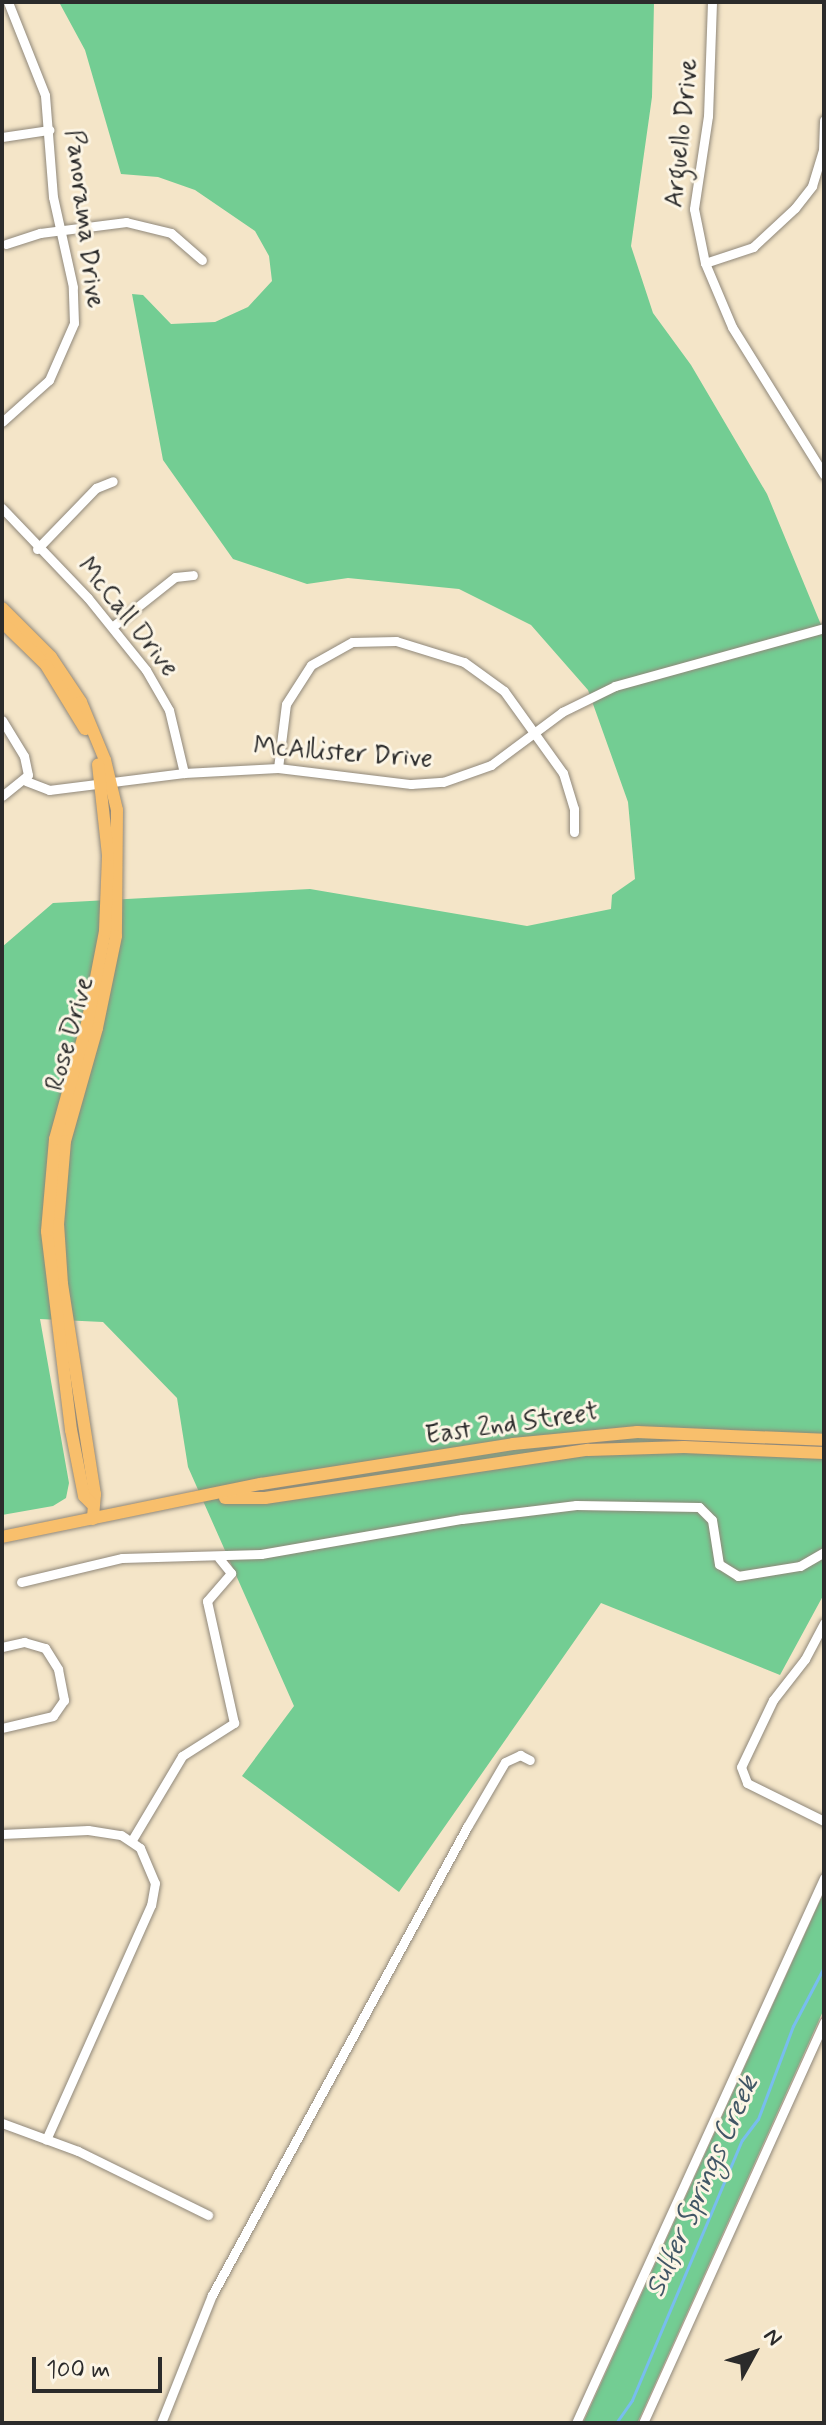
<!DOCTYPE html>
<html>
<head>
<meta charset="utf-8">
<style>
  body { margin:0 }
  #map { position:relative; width:826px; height:2425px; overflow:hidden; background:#f4e5c8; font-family:Mynerve,sans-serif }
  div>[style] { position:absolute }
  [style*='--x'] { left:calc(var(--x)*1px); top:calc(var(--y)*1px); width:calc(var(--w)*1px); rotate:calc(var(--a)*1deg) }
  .green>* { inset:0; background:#73cd93 }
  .stream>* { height:3px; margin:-1.5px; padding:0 1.5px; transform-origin:1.5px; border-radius:1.5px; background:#78bdee }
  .roads { filter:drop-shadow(0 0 2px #90887a) drop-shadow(0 0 2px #90887a) }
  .minor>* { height:9px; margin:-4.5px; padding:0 4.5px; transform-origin:4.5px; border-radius:4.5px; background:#fff }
  .major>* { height:12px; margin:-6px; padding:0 6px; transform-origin:6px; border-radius:6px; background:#f8bf6c }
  span { translate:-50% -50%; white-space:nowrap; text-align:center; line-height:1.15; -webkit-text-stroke:6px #fcf5e5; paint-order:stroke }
  .street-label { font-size:26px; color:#2b2b2b }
  .water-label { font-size:28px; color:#425766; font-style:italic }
  .frame { position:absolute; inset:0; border:4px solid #2b2b2b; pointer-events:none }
  .north { position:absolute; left:714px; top:2313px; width:80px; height:80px; -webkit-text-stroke:6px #fcf5e5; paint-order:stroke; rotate:50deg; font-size:22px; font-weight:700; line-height:32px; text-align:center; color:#2b2b2b }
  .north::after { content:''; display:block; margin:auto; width:28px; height:36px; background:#2b2b2b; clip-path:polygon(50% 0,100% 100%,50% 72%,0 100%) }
  .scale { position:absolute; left:32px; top:2357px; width:130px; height:36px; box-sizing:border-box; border:4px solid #2b2b2b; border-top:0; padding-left:10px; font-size:24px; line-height:28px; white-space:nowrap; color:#2b2b2b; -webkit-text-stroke:6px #fcf5e5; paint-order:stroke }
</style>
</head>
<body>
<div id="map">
  <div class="green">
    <div style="clip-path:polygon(59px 2px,654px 2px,652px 97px,631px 246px,653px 313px,691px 365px,767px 494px,824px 632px,824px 1594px,780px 1675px,601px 1603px,399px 1892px,242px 1776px,294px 1706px,188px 1467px,177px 1398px,103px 1322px,40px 1319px,69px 1483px,66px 1498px,53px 1506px,2px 1515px,2px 947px,53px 903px,310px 889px,527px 926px,611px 909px,612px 895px,635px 879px,628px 802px,588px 690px,531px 625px,459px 589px,348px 578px,307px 584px,233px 559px,163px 460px,132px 294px,143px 295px,171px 324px,215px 322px,248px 307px,272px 281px,269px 256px,255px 231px,195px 190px,158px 177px,121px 174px,85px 50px)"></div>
    <div style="clip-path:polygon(824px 1892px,824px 2009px,641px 2415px,637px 2423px,583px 2423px)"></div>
  </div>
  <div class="stream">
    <div style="--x:616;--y:2423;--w:28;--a:-55"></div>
    <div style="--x:632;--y:2400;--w:282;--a:-67.1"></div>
    <div style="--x:742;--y:2140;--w:26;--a:-53"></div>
    <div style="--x:758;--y:2119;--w:99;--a:-69.4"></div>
    <div style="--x:793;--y:2026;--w:67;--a:-62.3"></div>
  </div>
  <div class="roads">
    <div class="minor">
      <div style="--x:712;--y:2;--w:114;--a:92"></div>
      <div style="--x:708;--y:116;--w:94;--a:98.6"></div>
      <div style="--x:694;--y:209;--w:55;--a:78.5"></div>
      <div style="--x:705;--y:263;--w:69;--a:67.1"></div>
      <div style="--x:732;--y:327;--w:174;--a:58.1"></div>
      <div style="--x:2;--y:137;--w:48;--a:-8.5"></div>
      <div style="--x:6;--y:244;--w:36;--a:-18"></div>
      <div style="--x:40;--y:233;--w:87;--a:-7.3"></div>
      <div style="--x:126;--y:222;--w:46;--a:13.7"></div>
      <div style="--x:171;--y:233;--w:41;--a:41.1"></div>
      <div style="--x:705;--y:263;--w:51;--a:-18.4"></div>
      <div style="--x:753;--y:247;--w:57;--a:-42.9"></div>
      <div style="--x:795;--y:208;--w:28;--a:-52"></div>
      <div style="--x:812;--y:186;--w:37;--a:-73"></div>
      <div style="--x:823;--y:151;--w:31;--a:-88"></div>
      <div style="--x:2;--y:422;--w:63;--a:-41.8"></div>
      <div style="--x:49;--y:380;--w:62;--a:-66.3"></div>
      <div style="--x:74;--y:323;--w:36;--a:-92"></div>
      <div style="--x:73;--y:287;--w:92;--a:-102.5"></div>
      <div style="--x:53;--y:197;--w:102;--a:-94.5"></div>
      <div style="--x:45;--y:95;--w:100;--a:-111.7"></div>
      <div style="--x:2;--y:508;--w:124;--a:46.3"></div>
      <div style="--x:88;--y:598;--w:92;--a:51.1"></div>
      <div style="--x:146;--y:670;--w:46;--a:60.1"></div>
      <div style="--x:169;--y:710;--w:65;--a:76.6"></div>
      <div style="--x:37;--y:549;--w:85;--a:-46"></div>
      <div style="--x:96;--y:488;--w:18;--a:-22"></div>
      <div style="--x:112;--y:627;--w:80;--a:-38.4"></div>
      <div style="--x:175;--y:577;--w:18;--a:-6"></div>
      <div style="--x:2;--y:720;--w:42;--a:58.6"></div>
      <div style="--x:24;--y:756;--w:19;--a:78"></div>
      <div style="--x:28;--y:775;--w:33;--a:141"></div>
      <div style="--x:278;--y:768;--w:64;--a:-82.9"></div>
      <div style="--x:286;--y:704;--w:46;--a:-57.3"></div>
      <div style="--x:311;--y:665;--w:47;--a:-29.3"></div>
      <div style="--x:352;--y:642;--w:44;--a:-1.3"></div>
      <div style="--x:396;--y:641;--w:71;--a:17.2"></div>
      <div style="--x:464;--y:662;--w:49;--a:35.9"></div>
      <div style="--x:504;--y:691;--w:101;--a:54.3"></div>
      <div style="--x:563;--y:773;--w:38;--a:73"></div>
      <div style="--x:574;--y:809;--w:23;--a:90"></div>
      <div style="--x:26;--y:781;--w:25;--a:21"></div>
      <div style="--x:49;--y:790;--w:136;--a:-7.2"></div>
      <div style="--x:184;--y:773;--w:94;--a:-3"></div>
      <div style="--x:278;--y:768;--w:134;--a:6.9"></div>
      <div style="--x:411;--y:784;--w:32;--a:-4"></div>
      <div style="--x:443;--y:782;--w:51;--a:-19.5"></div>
      <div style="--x:491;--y:765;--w:89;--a:-36.7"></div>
      <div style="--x:562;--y:712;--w:59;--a:-26.1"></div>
      <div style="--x:615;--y:686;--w:217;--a:-15.5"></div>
      <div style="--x:21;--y:1582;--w:104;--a:-13.4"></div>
      <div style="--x:122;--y:1558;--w:139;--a:-1.6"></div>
      <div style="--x:261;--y:1554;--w:204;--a:-9.9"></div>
      <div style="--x:462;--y:1519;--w:115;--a:-7"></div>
      <div style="--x:576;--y:1505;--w:123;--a:0.9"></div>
      <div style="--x:699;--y:1507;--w:18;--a:45"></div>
      <div style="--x:712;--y:1520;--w:45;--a:81"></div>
      <div style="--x:719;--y:1564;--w:22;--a:32"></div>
      <div style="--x:738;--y:1576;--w:63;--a:-9.2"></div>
      <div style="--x:800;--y:1566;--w:28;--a:-30"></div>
      <div style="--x:824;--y:1623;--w:41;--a:117.8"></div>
      <div style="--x:805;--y:1659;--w:52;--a:128"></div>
      <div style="--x:773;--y:1700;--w:74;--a:115.5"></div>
      <div style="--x:741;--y:1767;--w:17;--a:69"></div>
      <div style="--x:747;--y:1783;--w:86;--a:26.3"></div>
      <div style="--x:2;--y:1647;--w:23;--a:-13"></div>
      <div style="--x:24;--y:1642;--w:22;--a:16"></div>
      <div style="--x:45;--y:1648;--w:25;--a:58"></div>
      <div style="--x:58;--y:1669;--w:32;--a:79"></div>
      <div style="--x:64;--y:1700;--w:19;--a:125"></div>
      <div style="--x:53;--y:1716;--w:52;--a:166.8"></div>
      <div style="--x:2;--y:1834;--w:86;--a:-2.7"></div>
      <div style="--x:88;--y:1830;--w:33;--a:9"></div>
      <div style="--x:121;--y:1835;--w:23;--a:34"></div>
      <div style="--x:140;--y:1848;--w:38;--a:67"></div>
      <div style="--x:155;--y:1883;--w:22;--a:100"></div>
      <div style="--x:151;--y:1905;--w:257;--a:114.1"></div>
      <div style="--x:132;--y:1840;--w:98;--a:-59.2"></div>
      <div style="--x:182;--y:1756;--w:62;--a:-32.4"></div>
      <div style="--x:234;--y:1723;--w:125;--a:-102.5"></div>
      <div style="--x:207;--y:1601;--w:37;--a:-49"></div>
      <div style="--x:231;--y:1573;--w:19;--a:-129"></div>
      <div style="--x:2;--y:2123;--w:81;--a:20.2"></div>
      <div style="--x:78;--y:2151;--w:145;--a:26.2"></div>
      <div style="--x:161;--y:2423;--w:138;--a:-68.3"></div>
      <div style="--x:212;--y:2295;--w:533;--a:-61.42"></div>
      <div style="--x:467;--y:1827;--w:75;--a:-59.7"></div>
      <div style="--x:505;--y:1762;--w:17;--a:-25"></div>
      <div style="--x:520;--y:1755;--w:11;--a:27"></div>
      <div style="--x:576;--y:2423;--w:599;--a:-65.53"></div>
      <div style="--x:643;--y:2423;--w:440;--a:-65.7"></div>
    </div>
    <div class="major">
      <div style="--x:2;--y:608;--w:69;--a:45"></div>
      <div style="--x:51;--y:657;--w:54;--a:56.3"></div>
      <div style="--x:81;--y:702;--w:63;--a:67.5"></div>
      <div style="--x:105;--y:760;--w:51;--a:76.5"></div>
      <div style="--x:117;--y:810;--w:126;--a:90.5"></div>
      <div style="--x:116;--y:936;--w:94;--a:101.7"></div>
      <div style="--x:97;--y:1028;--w:117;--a:105.8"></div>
      <div style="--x:65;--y:1141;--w:83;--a:94.8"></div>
      <div style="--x:58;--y:1224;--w:60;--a:86.2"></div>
      <div style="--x:62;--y:1284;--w:213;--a:81.1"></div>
      <div style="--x:95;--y:1494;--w:25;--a:95"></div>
      <div style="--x:2;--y:622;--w:62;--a:44.3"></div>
      <div style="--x:46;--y:665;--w:75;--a:58.6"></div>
      <div style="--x:225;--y:1498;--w:40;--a:0"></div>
      <div style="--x:265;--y:1498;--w:327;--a:-8.5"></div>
      <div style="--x:588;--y:1450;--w:96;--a:-1.8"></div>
      <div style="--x:684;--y:1447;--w:140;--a:2.5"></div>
      <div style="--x:92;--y:1504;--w:11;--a:-135"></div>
      <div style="--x:84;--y:1496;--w:67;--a:-101.1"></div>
      <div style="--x:71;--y:1430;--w:200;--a:-96.9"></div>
      <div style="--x:47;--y:1231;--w:92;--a:-85"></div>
      <div style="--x:55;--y:1139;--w:119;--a:-74.5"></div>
      <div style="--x:87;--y:1024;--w:95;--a:-79"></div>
      <div style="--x:105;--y:931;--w:76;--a:-87.7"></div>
      <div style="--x:108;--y:855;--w:91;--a:-96.3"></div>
      <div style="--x:2;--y:1537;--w:264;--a:-11.6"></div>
      <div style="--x:261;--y:1484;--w:255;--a:-9"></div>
      <div style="--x:513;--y:1444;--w:125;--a:-5.5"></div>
      <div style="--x:637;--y:1432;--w:187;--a:2.4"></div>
    </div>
  </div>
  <div class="street-label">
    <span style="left:683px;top:133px;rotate:-84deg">Arguello Drive</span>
    <span style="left:83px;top:219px;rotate:83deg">Panorama Drive</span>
    <span style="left:127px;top:618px;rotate:51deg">McCall Drive</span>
    <span style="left:343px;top:754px;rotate:4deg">McAllister Drive</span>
    <span style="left:71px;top:1034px;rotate:-75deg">Rose Drive</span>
    <span style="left:512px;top:1425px;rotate:-8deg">East 2nd Street</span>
  </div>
  <div class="water-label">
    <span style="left:703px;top:2187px;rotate:-66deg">Sulfer Springs Creek</span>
  </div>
  <div class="frame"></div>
  <div class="north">N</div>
  <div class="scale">100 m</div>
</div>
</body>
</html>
